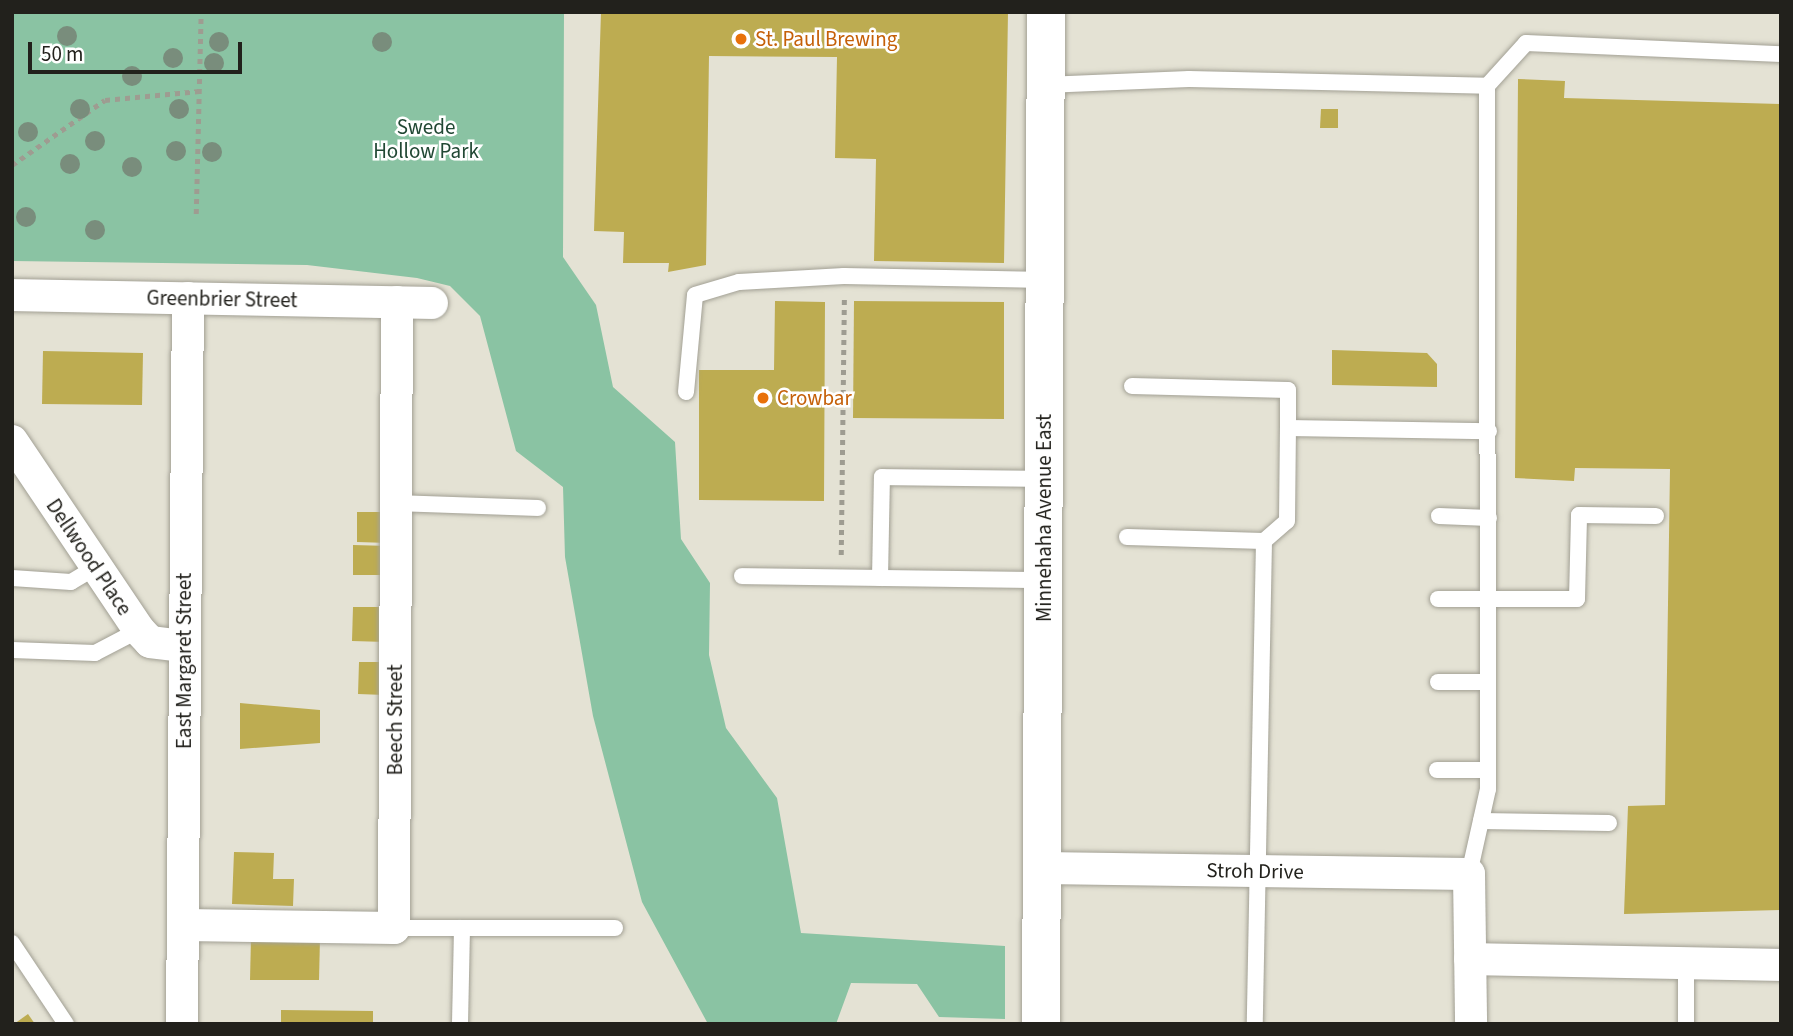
<!DOCTYPE html>
<html>
<head>
<meta charset="utf-8">
<style>
  body { margin:0 }
  #map { position:relative; width:1793px; height:1036px; overflow:hidden; background:#e4e2d4; font-family:"Source Sans 3",sans-serif }
  div>[style] { position:absolute }
  [style*='--x'] { left:calc(var(--x)*1px); top:calc(var(--y)*1px); width:calc(var(--w)*1px); rotate:calc(var(--a)*1deg) }
  .green>* { inset:0; background:#8ac3a3 }
  .building>* { inset:0; background:#bdac51 }
  .path>* { height:4.5px; margin-top:-2.25px; transform-origin:0; background:repeating-linear-gradient(90deg,#9e9c91 0 5px,transparent 0 10px) }
  .roads { filter:drop-shadow(0 0 2px #a2a094) drop-shadow(0 0 2px #a2a094) }
  .lane>* { height:16px; margin:-8px; padding:0 8px; transform-origin:8px; border-radius:8px; background:#fff }
  .street>* { height:32px; margin:-16px; padding:0 16px; transform-origin:16px; border-radius:16px; background:#fff }
  .secondary>* { height:38px; margin:-19px; padding:0 19px; transform-origin:19px; border-radius:19px; background:#fff }
  .trees>* { width:20px; height:20px; margin:-10px; border-radius:50%; background:#798d7c }
  .dots>* { width:19px; height:19px; translate:-50% -50%; box-sizing:border-box; border:4px solid #fff; border-radius:50% }
  span { translate:-50% -50%; white-space:nowrap; text-align:center; line-height:1.15; -webkit-text-stroke:5px #fff; paint-order:stroke }
  .food-label { font-size:21px; color:#c56008 }
  .left { translate:0 -50%; text-align:left }
  .park-label { font-size:21px; color:#214834 }
  .street-label { font-size:21px; color:#22211c }
  .frame { position:absolute; inset:0; border:14px solid #22211c; pointer-events:none }
  .scale { position:absolute; left:28px; top:42px; width:214px; height:32px; box-sizing:border-box; border:4px solid #22211c; border-top:0; padding-left:9px; font-size:21px; line-height:24px; white-space:nowrap; color:#22211c; -webkit-text-stroke:5px #fff; paint-order:stroke }
</style>
</head>
<body>
<div id="map">
  <div class="green">
    <div style="clip-path:polygon(12px 12px,564px 12px,563px 257px,596px 305px,613px 387px,675px 442px,681px 539px,710px 583px,709px 655px,726px 728px,777px 798px,801px 933px,1005px 946px,1005px 1019px,939px 1017px,917px 984px,851px 983px,836px 1024px,708px 1024px,642px 902px,593px 716px,565px 557px,563px 487px,516px 451px,480px 316px,450px 286px,417px 278px,307px 265px,12px 261px)"></div>
  </div>
  <div class="building">
    <div style="clip-path:polygon(601px 12px,1008px 12px,1004px 263px,874px 261px,876px 159px,835px 158px,837px 57px,709px 56px,706px 265px,668px 272px,669px 263px,623px 263px,624px 232px,594px 231px)"></div>
    <div style="clip-path:polygon(1518px 79px,1565px 81px,1564px 98px,1781px 104px,1781px 910px,1624px 914px,1628px 806px,1665px 805px,1670px 469px,1575px 468px,1574px 481px,1515px 478px)"></div>
    <div style="clip-path:polygon(1321px 109px,1338px 109px,1338px 128px,1320px 128px)"></div>
    <div style="clip-path:polygon(775px 301px,825px 302px,824px 501px,699px 500px,699px 370px,774px 370px)"></div>
    <div style="clip-path:polygon(854px 301px,1004px 302px,1004px 419px,853px 418px)"></div>
    <div style="clip-path:polygon(1332px 350px,1427px 353px,1437px 364px,1437px 387px,1332px 385px)"></div>
    <div style="clip-path:polygon(43px 351px,143px 353px,142px 405px,42px 404px)"></div>
    <div style="clip-path:polygon(357px 512px,389px 512px,389px 543px,357px 542px)"></div>
    <div style="clip-path:polygon(353px 545px,389px 546px,389px 575px,353px 575px)"></div>
    <div style="clip-path:polygon(353px 607px,387px 607px,386px 642px,352px 641px)"></div>
    <div style="clip-path:polygon(359px 662px,386px 662px,385px 695px,358px 694px)"></div>
    <div style="clip-path:polygon(240px 703px,320px 710px,320px 743px,240px 749px)"></div>
    <div style="clip-path:polygon(234px 852px,274px 853px,273px 879px,294px 879px,293px 906px,232px 904px)"></div>
    <div style="clip-path:polygon(251px 938px,320px 938px,319px 980px,250px 980px)"></div>
    <div style="clip-path:polygon(281px 1010px,373px 1011px,373px 1024px,281px 1024px)"></div>
    <div style="clip-path:polygon(28px 1014px,35px 1024px,14px 1024px)"></div>
  </div>
  <div class="path">
    <div style="--x:12;--y:165;--w:113;--a:-35"></div>
    <div style="--x:105;--y:100;--w:95;--a:-5.4"></div>
    <div style="--x:196;--y:214;--w:202;--a:-88.6"></div>
    <div style="--x:841;--y:555;--w:257;--a:-89.3"></div>
  </div>
  <div class="roads">
    <div class="lane">
      <div style="--x:1045;--y:85;--w:144;--a:-2.4"></div>
      <div style="--x:1189;--y:79;--w:298;--a:1.3"></div>
      <div style="--x:1487;--y:86;--w:703;--a:89.92"></div>
      <div style="--x:1488;--y:789;--w:87;--a:102.6"></div>
      <div style="--x:1487;--y:86;--w:58;--a:-47.8"></div>
      <div style="--x:1526;--y:43;--w:255;--a:2.5"></div>
      <div style="--x:1132;--y:386;--w:156;--a:1.5"></div>
      <div style="--x:1288;--y:390;--w:38;--a:90"></div>
      <div style="--x:1288;--y:428;--w:201;--a:0.9"></div>
      <div style="--x:686;--y:392;--w:97;--a:-84.7"></div>
      <div style="--x:695;--y:295;--w:46;--a:-16.5"></div>
      <div style="--x:739;--y:282;--w:105;--a:-3.3"></div>
      <div style="--x:844;--y:276;--w:202;--a:1.1"></div>
      <div style="--x:396;--y:503;--w:142;--a:2"></div>
      <div style="--x:1439;--y:516;--w:50;--a:2.3"></div>
      <div style="--x:1127;--y:537;--w:137;--a:1.7"></div>
      <div style="--x:1264;--y:541;--w:483;--a:91.1"></div>
      <div style="--x:1264;--y:541;--w:30;--a:-41"></div>
      <div style="--x:1287;--y:521;--w:93;--a:-89.4"></div>
      <div style="--x:742;--y:576;--w:301;--a:0.8"></div>
      <div style="--x:12;--y:578;--w:59;--a:3.9"></div>
      <div style="--x:71;--y:582;--w:29;--a:-31"></div>
      <div style="--x:880;--y:578;--w:101;--a:-88.9"></div>
      <div style="--x:882;--y:477;--w:162;--a:0.7"></div>
      <div style="--x:1438;--y:599;--w:139;--a:0"></div>
      <div style="--x:1577;--y:599;--w:84;--a:-88.6"></div>
      <div style="--x:1579;--y:515;--w:77;--a:0.7"></div>
      <div style="--x:12;--y:650;--w:83;--a:2.1"></div>
      <div style="--x:95;--y:653;--w:50;--a:-27.6"></div>
      <div style="--x:1438;--y:682;--w:50;--a:0"></div>
      <div style="--x:1437;--y:770;--w:51;--a:0"></div>
      <div style="--x:1481;--y:821;--w:128;--a:0.9"></div>
      <div style="--x:394;--y:928;--w:221;--a:0"></div>
      <div style="--x:12;--y:943;--w:97;--a:56.3"></div>
      <div style="--x:1686;--y:963;--w:61;--a:90"></div>
      <div style="--x:460;--y:1024;--w:96;--a:-88.8"></div>
    </div>
    <div class="street">
      <div style="--x:12;--y:295;--w:420;--a:1.1"></div>
      <div style="--x:12;--y:441;--w:228;--a:56.1"></div>
      <div style="--x:139;--y:630;--w:16;--a:47"></div>
      <div style="--x:150;--y:642;--w:34;--a:7"></div>
      <div style="--x:1041;--y:868;--w:428;--a:0.8"></div>
      <div style="--x:1469;--y:874;--w:150;--a:89.2"></div>
      <div style="--x:184;--y:925;--w:210;--a:0.8"></div>
      <div style="--x:394;--y:928;--w:626;--a:-89.73"></div>
      <div style="--x:1470;--y:959;--w:311;--a:1.1"></div>
      <div style="--x:182;--y:1024;--w:726;--a:-89.53"></div>
    </div>
    <div class="secondary">
      <div style="--x:1041;--y:1024;--w:1012;--a:-89.72"></div>
    </div>
  </div>
  <div class="trees">
    <div style="left:67px;top:36px"></div>
    <div style="left:219px;top:42px"></div>
    <div style="left:382px;top:42px"></div>
    <div style="left:173px;top:58px"></div>
    <div style="left:214px;top:63px"></div>
    <div style="left:132px;top:76px"></div>
    <div style="left:80px;top:109px"></div>
    <div style="left:179px;top:109px"></div>
    <div style="left:28px;top:132px"></div>
    <div style="left:95px;top:141px"></div>
    <div style="left:176px;top:151px"></div>
    <div style="left:212px;top:152px"></div>
    <div style="left:70px;top:164px"></div>
    <div style="left:132px;top:167px"></div>
    <div style="left:26px;top:217px"></div>
    <div style="left:95px;top:230px"></div>
  </div>
  <div class="dots">
    <div style="left:741px;top:39px;background:#e8710a"></div>
    <div style="left:763px;top:398px;background:#e8710a"></div>
  </div>
  <div class="food-label">
    <span class="left" style="left:755px;top:39px">St. Paul Brewing</span>
    <span class="left" style="left:777px;top:398px">Crowbar</span>
  </div>
  <div class="park-label">
    <span style="left:426px;top:139px">Swede<br>Hollow Park</span>
  </div>
  <div class="street-label">
    <span style="left:222px;top:299px;rotate:1deg">Greenbrier Street</span>
    <span style="left:1044px;top:518px;rotate:-90deg">Minnehaha Avenue East</span>
    <span style="left:89px;top:557px;rotate:56deg">Dellwood Place</span>
    <span style="left:184px;top:661px;rotate:-90deg">East Margaret Street</span>
    <span style="left:395px;top:720px;rotate:-90deg">Beech Street</span>
    <span style="left:1255px;top:871px;rotate:1deg">Stroh Drive</span>
  </div>
  <div class="frame"></div>
  <div class="scale">50 m</div>
</div>
</body>
</html>
